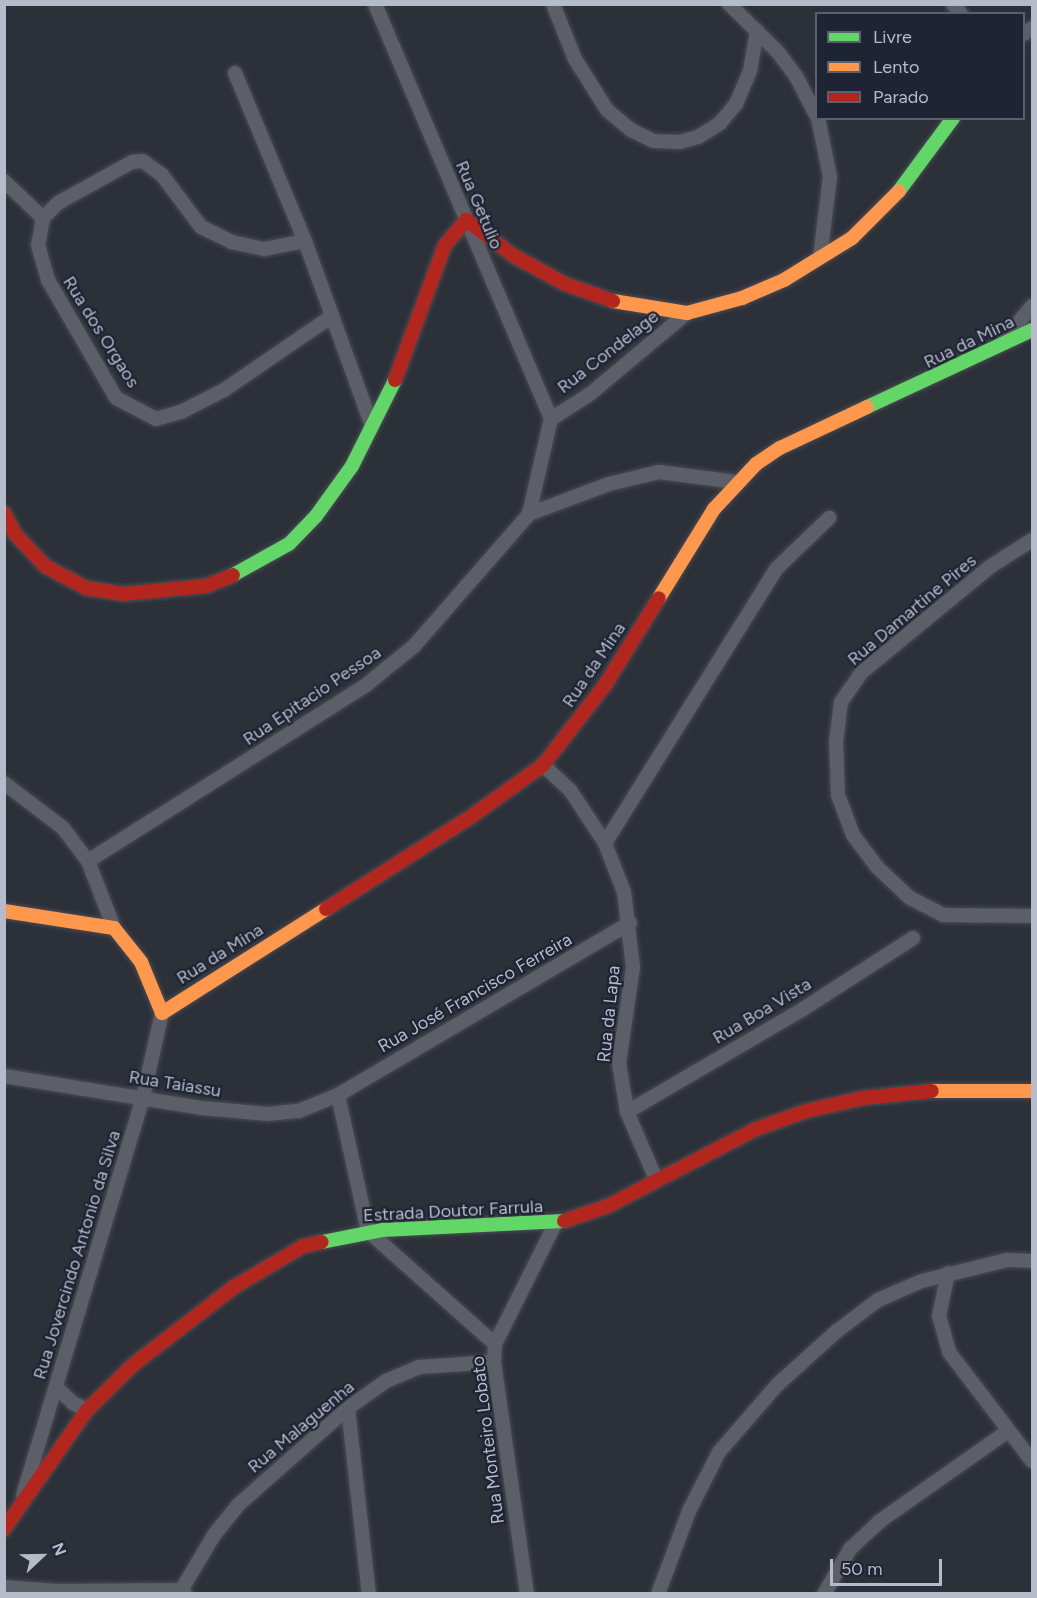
<!DOCTYPE html>
<html>
<head>
<meta charset="utf-8">
<style>
  body { margin:0 }
  #map { position:relative; width:1037px; height:1598px; overflow:hidden; background:#2c3039; font-family:Figtree,sans-serif }
  div>[style] { position:absolute }
  [style*='--x'] { left:calc(var(--x)*1px); top:calc(var(--y)*1px); width:calc(var(--w)*1px); rotate:calc(var(--a)*1deg) }
  .roads { filter:drop-shadow(0 0 2px #484b52) drop-shadow(0 0 2px #484b52) }
  .street>* { height:14px; margin:-7px; padding:0 7px; transform-origin:7px; border-radius:7px; background:#5c5f67 }
  .fast>* { height:14px; margin:-7px; padding:0 7px; transform-origin:7px; border-radius:7px; background:#63d668 }
  .slow>* { height:14px; margin:-7px; padding:0 7px; transform-origin:7px; border-radius:7px; background:#ff974d }
  .jam>* { height:14px; margin:-7px; padding:0 7px; transform-origin:7px; border-radius:7px; background:#b3261e }
  span { translate:-50% -50%; white-space:nowrap; text-align:center; line-height:1.15; -webkit-text-stroke:4.5px #1f2434; paint-order:stroke }
  .street-label { font-size:18px; color:#b6bbc9 }
  .frame { position:absolute; inset:0; border:6px solid #b6bbc9; pointer-events:none }
  .legend { position:absolute; left:815px; top:12px; width:210px; height:108px; box-sizing:border-box; background:#1f2434; border:2px solid #5b6070; margin:0; padding:8px 10px; list-style:none; font-size:18px; color:#b6bbc9 }
  .legend li { display:flex; align-items:center; gap:12px; height:30px }
  .legend b { width:30px; border:2px solid #5b6070 }
  .north { position:absolute; left:12px; top:1526px; width:60px; height:60px; -webkit-text-stroke:4px #1f2434; paint-order:stroke; rotate:68deg; font-size:16px; font-weight:700; line-height:24px; text-align:center; color:#b6bbc9 }
  .north::after { content:''; display:block; margin:auto; width:21px; height:27px; background:#b6bbc9; clip-path:polygon(50% 0,100% 100%,50% 72%,0 100%) }
  .scale { position:absolute; left:830px; top:1559px; width:112px; height:27px; box-sizing:border-box; border:3px solid #b6bbc9; border-top:0; padding-left:8px; font-size:18px; line-height:21px; white-space:nowrap; color:#b6bbc9; -webkit-text-stroke:4px #1f2434; paint-order:stroke }
</style>
</head>
<body>
<div id="map">
  <div class="roads">
    <div class="street">
      <div style="--x:375;--y:4;--w:451;--a:67"></div>
      <div style="--x:553;--y:4;--w:59;--a:68.2"></div>
      <div style="--x:575;--y:59;--w:60;--a:57.9"></div>
      <div style="--x:607;--y:110;--w:31;--a:40"></div>
      <div style="--x:631;--y:130;--w:25;--a:26"></div>
      <div style="--x:654;--y:141;--w:26;--a:2"></div>
      <div style="--x:680;--y:142;--w:19;--a:-16"></div>
      <div style="--x:698;--y:137;--w:26;--a:-32"></div>
      <div style="--x:720;--y:123;--w:25;--a:-50"></div>
      <div style="--x:736;--y:104;--w:36;--a:-67"></div>
      <div style="--x:750;--y:71;--w:41;--a:-80.1"></div>
      <div style="--x:729;--y:4;--w:67;--a:44.4"></div>
      <div style="--x:777;--y:51;--w:31;--a:53"></div>
      <div style="--x:796;--y:76;--w:44;--a:62.9"></div>
      <div style="--x:953;--y:4;--w:13;--a:51"></div>
      <div style="--x:1024;--y:34;--w:10;--a:-37"></div>
      <div style="--x:235;--y:73;--w:182;--a:67.4"></div>
      <div style="--x:305;--y:241;--w:197;--a:70.1"></div>
      <div style="--x:818;--y:118;--w:60;--a:78.5"></div>
      <div style="--x:830;--y:177;--w:81;--a:97.1"></div>
      <div style="--x:4;--y:181;--w:54;--a:43.5"></div>
      <div style="--x:305;--y:241;--w:42;--a:169"></div>
      <div style="--x:264;--y:249;--w:33;--a:-168"></div>
      <div style="--x:232;--y:242;--w:34;--a:-154"></div>
      <div style="--x:201;--y:227;--w:65;--a:-126.9"></div>
      <div style="--x:162;--y:175;--w:24;--a:-144"></div>
      <div style="--x:143;--y:161;--w:11;--a:175"></div>
      <div style="--x:132;--y:162;--w:85;--a:151"></div>
      <div style="--x:58;--y:203;--w:21;--a:135"></div>
      <div style="--x:43;--y:218;--w:27;--a:100"></div>
      <div style="--x:38;--y:245;--w:36;--a:74"></div>
      <div style="--x:48;--y:280;--w:136;--a:60"></div>
      <div style="--x:116;--y:398;--w:45;--a:27.7"></div>
      <div style="--x:156;--y:419;--w:26;--a:-16"></div>
      <div style="--x:181;--y:412;--w:48;--a:-27.1"></div>
      <div style="--x:224;--y:390;--w:131;--a:-34.4"></div>
      <div style="--x:1004;--y:340;--w:44;--a:-50.5"></div>
      <div style="--x:551;--y:419;--w:46;--a:-32.7"></div>
      <div style="--x:590;--y:394;--w:126;--a:-39.9"></div>
      <div style="--x:529;--y:514;--w:85;--a:-20.6"></div>
      <div style="--x:609;--y:484;--w:51;--a:-13.5"></div>
      <div style="--x:659;--y:472;--w:78;--a:7.4"></div>
      <div style="--x:1032;--y:540;--w:49;--a:147.6"></div>
      <div style="--x:991;--y:566;--w:167;--a:140.6"></div>
      <div style="--x:862;--y:672;--w:37;--a:125"></div>
      <div style="--x:841;--y:702;--w:38;--a:97"></div>
      <div style="--x:836;--y:740;--w:55;--a:87.9"></div>
      <div style="--x:838;--y:795;--w:43;--a:69.4"></div>
      <div style="--x:853;--y:835;--w:40;--a:53"></div>
      <div style="--x:877;--y:867;--w:45;--a:43.2"></div>
      <div style="--x:910;--y:898;--w:37;--a:27"></div>
      <div style="--x:943;--y:915;--w:89;--a:0.6"></div>
      <div style="--x:543;--y:765;--w:37;--a:43"></div>
      <div style="--x:570;--y:790;--w:64;--a:56.6"></div>
      <div style="--x:605;--y:843;--w:53;--a:68.8"></div>
      <div style="--x:624;--y:892;--w:76;--a:83.2"></div>
      <div style="--x:633;--y:967;--w:97;--a:98.3"></div>
      <div style="--x:619;--y:1063;--w:50;--a:80.7"></div>
      <div style="--x:627;--y:1112;--w:73;--a:66.6"></div>
      <div style="--x:4;--y:783;--w:74;--a:37.3"></div>
      <div style="--x:63;--y:828;--w:41;--a:52.9"></div>
      <div style="--x:88;--y:861;--w:72;--a:68.8"></div>
      <div style="--x:605;--y:843;--w:323;--a:-58"></div>
      <div style="--x:776;--y:569;--w:74;--a:-43.9"></div>
      <div style="--x:88;--y:861;--w:329;--a:-32.3"></div>
      <div style="--x:366;--y:685;--w:62;--a:-39.1"></div>
      <div style="--x:414;--y:646;--w:175;--a:-48.9"></div>
      <div style="--x:529;--y:514;--w:98;--a:-77"></div>
      <div style="--x:4;--y:1076;--w:201;--a:9.2"></div>
      <div style="--x:202;--y:1108;--w:66;--a:5.2"></div>
      <div style="--x:268;--y:1114;--w:31;--a:-6"></div>
      <div style="--x:299;--y:1111;--w:42;--a:-22.3"></div>
      <div style="--x:338;--y:1095;--w:339;--a:-30.5"></div>
      <div style="--x:338;--y:1095;--w:139;--a:77.6"></div>
      <div style="--x:368;--y:1231;--w:170;--a:41.7"></div>
      <div style="--x:627;--y:1112;--w:204;--a:-30.3"></div>
      <div style="--x:803;--y:1009;--w:131;--a:-32.8"></div>
      <div style="--x:948;--y:1273;--w:44;--a:101.8"></div>
      <div style="--x:939;--y:1316;--w:37;--a:74"></div>
      <div style="--x:949;--y:1352;--w:137;--a:52.7"></div>
      <div style="--x:57;--y:1388;--w:22;--a:43"></div>
      <div style="--x:73;--y:1403;--w:16;--a:27"></div>
      <div style="--x:348;--y:1408;--w:187;--a:83.6"></div>
      <div style="--x:23;--y:1495;--w:416;--a:-73.2"></div>
      <div style="--x:143;--y:1097;--w:86;--a:-77.3"></div>
      <div style="--x:4;--y:1587;--w:54;--a:4.2"></div>
      <div style="--x:58;--y:1591;--w:124;--a:-0.5"></div>
      <div style="--x:182;--y:1590;--w:5;--a:53"></div>
      <div style="--x:179;--y:1594;--w:69;--a:-59.3"></div>
      <div style="--x:214;--y:1535;--w:38;--a:-51"></div>
      <div style="--x:238;--y:1505;--w:147;--a:-41.4"></div>
      <div style="--x:348;--y:1408;--w:47;--a:-35.4"></div>
      <div style="--x:386;--y:1381;--w:36;--a:-23"></div>
      <div style="--x:419;--y:1367;--w:75;--a:-3.8"></div>
      <div style="--x:527;--y:1594;--w:234;--a:-98.1"></div>
      <div style="--x:494;--y:1362;--w:18;--a:-87"></div>
      <div style="--x:495;--y:1344;--w:134;--a:-63.4"></div>
      <div style="--x:658;--y:1594;--w:89;--a:-69.5"></div>
      <div style="--x:689;--y:1511;--w:66;--a:-63"></div>
      <div style="--x:719;--y:1452;--w:89;--a:-49.1"></div>
      <div style="--x:777;--y:1385;--w:81;--a:-42"></div>
      <div style="--x:837;--y:1331;--w:51;--a:-37.1"></div>
      <div style="--x:878;--y:1300;--w:48;--a:-23.4"></div>
      <div style="--x:922;--y:1281;--w:88;--a:-13.9"></div>
      <div style="--x:1007;--y:1260;--w:25;--a:2"></div>
      <div style="--x:824;--y:1594;--w:52;--a:-60"></div>
      <div style="--x:850;--y:1549;--w:41;--a:-43"></div>
      <div style="--x:880;--y:1521;--w:156;--a:-35.1"></div>
    </div>
    <div class="fast">
      <div style="--x:899;--y:191;--w:91;--a:-53.5"></div>
      <div style="--x:867;--y:407;--w:182;--a:-25"></div>
      <div style="--x:233;--y:575;--w:64;--a:-29"></div>
      <div style="--x:289;--y:544;--w:39;--a:-46"></div>
      <div style="--x:316;--y:516;--w:62;--a:-54.2"></div>
      <div style="--x:352;--y:466;--w:96;--a:-63.4"></div>
      <div style="--x:322;--y:1242;--w:61;--a:-11.3"></div>
      <div style="--x:382;--y:1230;--w:182;--a:-2.8"></div>
    </div>
    <div class="slow">
      <div style="--x:613;--y:301;--w:75;--a:9.2"></div>
      <div style="--x:687;--y:313;--w:57;--a:-15.3"></div>
      <div style="--x:742;--y:298;--w:46;--a:-23.2"></div>
      <div style="--x:784;--y:280;--w:80;--a:-31.7"></div>
      <div style="--x:852;--y:238;--w:66;--a:-45"></div>
      <div style="--x:659;--y:598;--w:105;--a:-58.3"></div>
      <div style="--x:714;--y:509;--w:62;--a:-47"></div>
      <div style="--x:756;--y:464;--w:29;--a:-34"></div>
      <div style="--x:780;--y:448;--w:96;--a:-25.2"></div>
      <div style="--x:4;--y:911;--w:111;--a:8.8"></div>
      <div style="--x:114;--y:928;--w:43;--a:51.5"></div>
      <div style="--x:141;--y:962;--w:55;--a:67.6"></div>
      <div style="--x:162;--y:1013;--w:194;--a:-32.4"></div>
      <div style="--x:932;--y:1091;--w:100;--a:0"></div>
    </div>
    <div class="jam">
      <div style="--x:395;--y:380;--w:144;--a:-69.7"></div>
      <div style="--x:445;--y:245;--w:33;--a:-50"></div>
      <div style="--x:466;--y:220;--w:60;--a:36.9"></div>
      <div style="--x:514;--y:256;--w:58;--a:28.8"></div>
      <div style="--x:565;--y:284;--w:51;--a:19.5"></div>
      <div style="--x:4;--y:513;--w:24;--a:62"></div>
      <div style="--x:15;--y:534;--w:44;--a:46.8"></div>
      <div style="--x:45;--y:566;--w:47;--a:28.2"></div>
      <div style="--x:86;--y:588;--w:37;--a:9"></div>
      <div style="--x:123;--y:594;--w:83;--a:-5.5"></div>
      <div style="--x:206;--y:586;--w:29;--a:-22"></div>
      <div style="--x:326;--y:909;--w:173;--a:-32.5"></div>
      <div style="--x:472;--y:816;--w:87;--a:-35.7"></div>
      <div style="--x:543;--y:765;--w:101;--a:-52.2"></div>
      <div style="--x:605;--y:685;--w:102;--a:-58.2"></div>
      <div style="--x:564;--y:1221;--w:46;--a:-18.8"></div>
      <div style="--x:608;--y:1206;--w:167;--a:-27.5"></div>
      <div style="--x:756;--y:1129;--w:53;--a:-19.8"></div>
      <div style="--x:806;--y:1111;--w:58;--a:-12.8"></div>
      <div style="--x:863;--y:1098;--w:69;--a:-5.8"></div>
      <div style="--x:4;--y:1529;--w:145;--a:-55.1"></div>
      <div style="--x:87;--y:1410;--w:66;--a:-44.4"></div>
      <div style="--x:134;--y:1364;--w:126;--a:-37.6"></div>
      <div style="--x:234;--y:1287;--w:80;--a:-30.7"></div>
      <div style="--x:303;--y:1246;--w:19;--a:-12"></div>
    </div>
  </div>
  <div class="street-label">
    <span style="left:479px;top:205px;rotate:67deg">Rua Getulio</span>
    <span style="left:101px;top:332px;rotate:58deg">Rua dos Orgaos</span>
    <span style="left:969px;top:342px;rotate:-26deg">Rua da Mina</span>
    <span style="left:608px;top:352px;rotate:-38deg">Rua Condelage</span>
    <span style="left:912px;top:610px;rotate:-40deg">Rua Damartine Pires</span>
    <span style="left:594px;top:665px;rotate:-56deg">Rua da Mina</span>
    <span style="left:312px;top:696px;rotate:-34deg">Rua Epitacio Pessoa</span>
    <span style="left:220px;top:954px;rotate:-32deg">Rua da Mina</span>
    <span style="left:475px;top:993px;rotate:-30deg">Rua José Francisco Ferreira</span>
    <span style="left:762px;top:1011px;rotate:-31deg">Rua Boa Vista</span>
    <span style="left:609px;top:1014px;rotate:-84deg">Rua da Lapa</span>
    <span style="left:175px;top:1084px;rotate:9deg">Rua Taiassu</span>
    <span style="left:453px;top:1211px;rotate:-3deg">Estrada Doutor Farrula</span>
    <span style="left:77px;top:1255px;rotate:-73deg">Rua Jovercindo Antonio da Silva</span>
    <span style="left:301px;top:1427px;rotate:-40deg">Rua Malaguenha</span>
    <span style="left:488px;top:1440px;rotate:-97deg">Rua Monteiro Lobato</span>
  </div>
  <div class="frame"></div>
  <ul class="legend">
  <li><b style="height:8px;background:#63d668"></b>Livre</li>
  <li><b style="height:8px;background:#ff974d"></b>Lento</li>
  <li><b style="height:8px;background:#b3261e"></b>Parado</li>
  </ul>
  <div class="north">N</div>
  <div class="scale">50 m</div>
</div>
</body>
</html>
